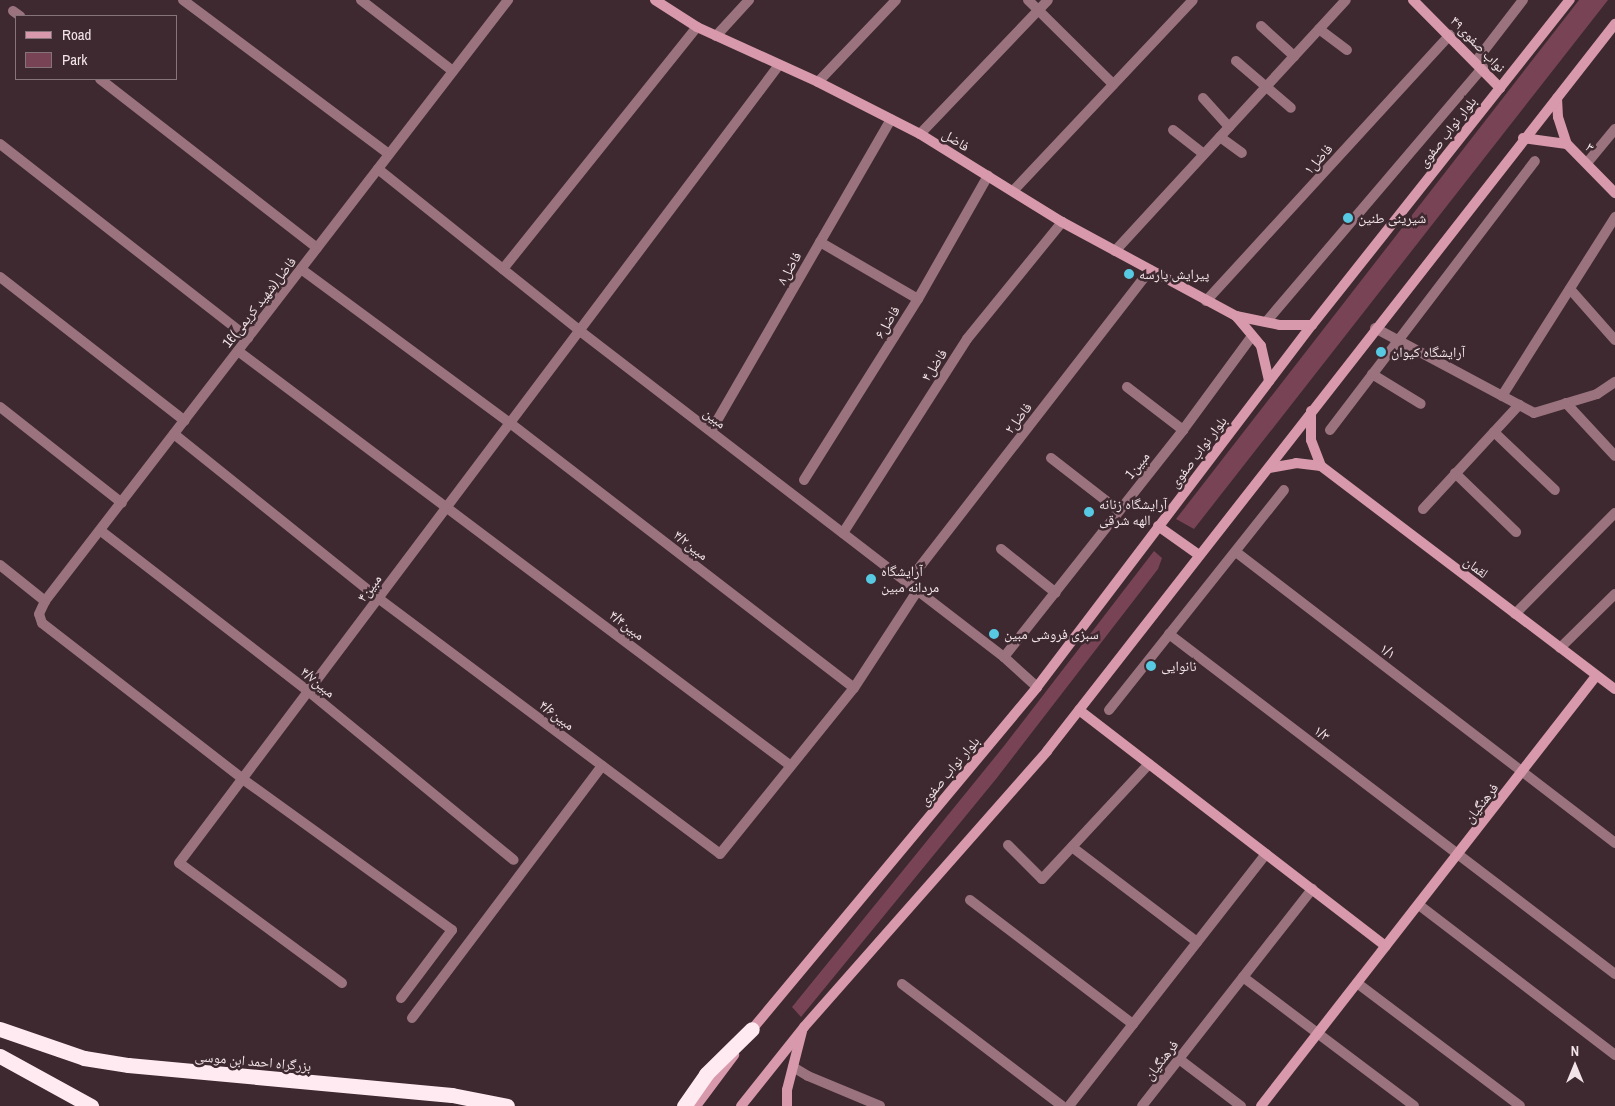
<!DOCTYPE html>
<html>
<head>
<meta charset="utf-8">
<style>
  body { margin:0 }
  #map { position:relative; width:1615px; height:1106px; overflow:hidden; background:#3d292f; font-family:"Archivo Narrow","Noto Naskh Arabic",sans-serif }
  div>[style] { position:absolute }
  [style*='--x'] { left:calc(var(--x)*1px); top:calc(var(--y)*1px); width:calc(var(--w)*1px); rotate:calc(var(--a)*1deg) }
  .green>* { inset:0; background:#784354 }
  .street>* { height:10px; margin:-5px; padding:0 5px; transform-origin:5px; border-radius:5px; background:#9a737f }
  .secondary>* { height:10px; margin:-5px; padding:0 5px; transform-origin:5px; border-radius:5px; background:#d799ab }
  .highway>* { height:15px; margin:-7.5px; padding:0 7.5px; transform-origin:7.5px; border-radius:7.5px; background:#feeaf0 }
  .dots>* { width:14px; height:14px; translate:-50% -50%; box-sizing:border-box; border:2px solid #3d292f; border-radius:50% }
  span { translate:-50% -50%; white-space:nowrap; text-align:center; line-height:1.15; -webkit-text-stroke:5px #3d292f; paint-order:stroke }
  .street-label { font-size:14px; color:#f2e4e8 }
  .poi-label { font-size:14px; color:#f2e4e8 }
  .left { translate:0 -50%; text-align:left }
  .legend { position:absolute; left:15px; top:15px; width:162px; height:65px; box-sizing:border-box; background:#3d292f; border:1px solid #857479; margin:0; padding:6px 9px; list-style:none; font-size:15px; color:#f2e4e8 }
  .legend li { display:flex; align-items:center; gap:10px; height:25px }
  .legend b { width:25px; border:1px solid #857479 }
  .north { position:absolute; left:1550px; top:1041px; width:50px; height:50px; -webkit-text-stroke:4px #3d292f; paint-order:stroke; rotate:0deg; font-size:14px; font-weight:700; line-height:20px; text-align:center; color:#f2e4e8 }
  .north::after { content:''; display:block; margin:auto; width:18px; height:22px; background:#f2e4e8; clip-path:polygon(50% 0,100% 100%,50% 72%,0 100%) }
</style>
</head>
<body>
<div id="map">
  <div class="green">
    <div style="clip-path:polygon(1579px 0,1608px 0,1194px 529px,1176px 519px)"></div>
    <div style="clip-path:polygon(1154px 551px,1162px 558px,1158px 569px,996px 779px,801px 1017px,792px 1007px,1004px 746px)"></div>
  </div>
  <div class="street">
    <div style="--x:183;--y:0;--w:257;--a:36.8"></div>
    <div style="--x:361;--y:0;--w:116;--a:37.7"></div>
    <div style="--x:1028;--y:0;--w:120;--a:44.7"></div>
    <div style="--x:13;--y:11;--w:9;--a:36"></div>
    <div style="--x:1261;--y:26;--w:45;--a:42.3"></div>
    <div style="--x:1319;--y:29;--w:35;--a:37"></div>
    <div style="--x:716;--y:36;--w:49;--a:-47.5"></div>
    <div style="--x:1236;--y:61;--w:72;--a:40.5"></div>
    <div style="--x:1476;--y:61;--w:77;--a:-52.4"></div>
    <div style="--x:100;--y:79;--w:275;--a:37.9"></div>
    <div style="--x:818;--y:82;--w:113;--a:-46.4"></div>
    <div style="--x:1203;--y:98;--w:39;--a:48"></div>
    <div style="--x:1173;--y:130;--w:39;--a:38"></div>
    <div style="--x:920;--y:134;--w:185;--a:-46.3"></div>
    <div style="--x:1220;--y:137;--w:27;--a:36"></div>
    <div style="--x:0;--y:144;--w:315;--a:38"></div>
    <div style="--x:1587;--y:163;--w:44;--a:-50.5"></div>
    <div style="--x:378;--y:169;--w:259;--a:38.7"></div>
    <div style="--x:580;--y:331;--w:535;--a:37.56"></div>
    <div style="--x:1004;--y:657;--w:45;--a:42.3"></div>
    <div style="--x:1013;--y:191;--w:262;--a:-46.7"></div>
    <div style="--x:820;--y:242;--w:113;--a:30.2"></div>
    <div style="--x:1115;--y:251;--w:341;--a:-47.4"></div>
    <div style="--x:301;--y:269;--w:260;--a:36.4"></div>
    <div style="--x:510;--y:423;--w:434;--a:37.6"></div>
    <div style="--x:503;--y:269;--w:310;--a:-51.3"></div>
    <div style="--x:0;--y:277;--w:234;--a:37.9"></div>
    <div style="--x:1570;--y:289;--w:68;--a:48.6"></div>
    <div style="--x:1206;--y:301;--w:361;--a:-47.5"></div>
    <div style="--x:1266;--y:322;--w:335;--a:-49.6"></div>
    <div style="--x:1375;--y:328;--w:180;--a:28.1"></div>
    <div style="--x:1534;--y:413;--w:66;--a:-16.8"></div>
    <div style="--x:1597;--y:394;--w:22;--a:-34"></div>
    <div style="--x:238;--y:351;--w:691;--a:36.89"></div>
    <div style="--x:1372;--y:374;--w:57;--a:31.5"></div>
    <div style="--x:1127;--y:387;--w:71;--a:37.5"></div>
    <div style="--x:1502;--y:396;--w:212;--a:-57.7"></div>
    <div style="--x:1566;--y:403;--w:72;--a:47.2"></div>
    <div style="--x:0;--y:407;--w:155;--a:38.2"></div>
    <div style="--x:1330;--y:430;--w:338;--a:-52.7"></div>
    <div style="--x:711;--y:431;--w:360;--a:-60"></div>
    <div style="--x:1494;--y:432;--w:84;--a:43.6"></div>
    <div style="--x:174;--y:434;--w:262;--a:38.8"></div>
    <div style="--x:378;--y:598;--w:427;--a:36.8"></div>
    <div style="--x:720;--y:854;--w:213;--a:-51.1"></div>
    <div style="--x:854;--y:688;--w:117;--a:-56.9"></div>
    <div style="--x:1051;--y:458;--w:85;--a:37.8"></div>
    <div style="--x:1455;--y:473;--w:85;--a:44"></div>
    <div style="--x:804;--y:480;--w:214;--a:-57.8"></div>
    <div style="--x:918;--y:299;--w:142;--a:-60.4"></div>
    <div style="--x:1423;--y:509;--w:142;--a:-47.3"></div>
    <div style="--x:101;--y:531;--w:262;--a:37.7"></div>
    <div style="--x:308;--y:691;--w:266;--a:39.4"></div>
    <div style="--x:843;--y:533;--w:230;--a:-57.4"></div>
    <div style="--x:967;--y:339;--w:151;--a:-50.9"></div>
    <div style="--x:1001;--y:549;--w:70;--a:38.7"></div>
    <div style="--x:1236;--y:552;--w:478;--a:37.5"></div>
    <div style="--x:0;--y:565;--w:58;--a:38.7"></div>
    <div style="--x:908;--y:582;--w:395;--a:-52.2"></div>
    <div style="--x:1515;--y:614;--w:142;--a:-45.3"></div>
    <div style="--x:1169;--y:634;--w:561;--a:37.32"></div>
    <div style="--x:1560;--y:648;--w:77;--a:-44.5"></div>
    <div style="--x:1004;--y:657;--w:289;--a:-51.7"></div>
    <div style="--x:1183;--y:430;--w:117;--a:-53.7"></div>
    <div style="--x:1109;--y:710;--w:281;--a:-51.5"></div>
    <div style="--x:1008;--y:845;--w:48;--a:45"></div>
    <div style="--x:1042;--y:879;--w:157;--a:-47.1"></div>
    <div style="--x:1072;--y:847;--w:157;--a:37.2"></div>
    <div style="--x:970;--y:900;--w:205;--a:37.3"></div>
    <div style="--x:1419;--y:905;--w:247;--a:37.4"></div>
    <div style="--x:1243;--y:977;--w:214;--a:37"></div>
    <div style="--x:342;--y:983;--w:202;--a:-143.6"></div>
    <div style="--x:179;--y:863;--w:998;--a:-53.06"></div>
    <div style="--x:1357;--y:983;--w:204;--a:37"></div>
    <div style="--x:902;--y:984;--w:201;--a:37.3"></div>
    <div style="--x:401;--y:998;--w:85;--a:-53.1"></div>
    <div style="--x:452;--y:930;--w:258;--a:-144.2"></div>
    <div style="--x:243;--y:779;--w:254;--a:-142.2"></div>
    <div style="--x:42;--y:623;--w:9;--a:-108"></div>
    <div style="--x:39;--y:614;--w:14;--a:-65"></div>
    <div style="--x:45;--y:601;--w:759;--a:-52.39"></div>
    <div style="--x:412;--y:1018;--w:316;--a:-53"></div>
    <div style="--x:1179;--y:1059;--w:78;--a:37.2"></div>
    <div style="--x:793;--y:1067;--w:17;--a:31"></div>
    <div style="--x:808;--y:1076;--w:78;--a:22.6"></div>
    <div style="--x:1069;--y:1106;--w:320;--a:-52"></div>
    <div style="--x:1142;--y:1106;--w:276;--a:-51.9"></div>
  </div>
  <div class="secondary">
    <div style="--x:655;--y:0;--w:50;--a:32.7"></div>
    <div style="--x:697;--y:27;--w:133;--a:24.4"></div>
    <div style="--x:818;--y:82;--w:114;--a:27"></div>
    <div style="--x:920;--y:134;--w:167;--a:31.8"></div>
    <div style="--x:1062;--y:222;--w:198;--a:28.4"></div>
    <div style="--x:1236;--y:316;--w:45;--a:11.6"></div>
    <div style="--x:1280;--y:325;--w:32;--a:0"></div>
    <div style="--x:1413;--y:0;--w:124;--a:45.3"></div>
    <div style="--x:1557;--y:98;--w:19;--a:87"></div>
    <div style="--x:1558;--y:117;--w:28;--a:72"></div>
    <div style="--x:1567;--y:144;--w:69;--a:45.6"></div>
    <div style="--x:1523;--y:138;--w:44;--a:7.8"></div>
    <div style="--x:1236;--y:316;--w:39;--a:50"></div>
    <div style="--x:1261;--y:346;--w:36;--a:77"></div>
    <div style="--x:1311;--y:411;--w:29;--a:90"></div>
    <div style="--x:1311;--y:440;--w:28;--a:69"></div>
    <div style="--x:1269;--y:468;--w:27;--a:-10"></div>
    <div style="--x:1296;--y:463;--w:25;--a:7"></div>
    <div style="--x:1321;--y:466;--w:369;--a:37.2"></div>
    <div style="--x:1158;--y:526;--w:50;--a:35.3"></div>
    <div style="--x:1079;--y:710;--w:387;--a:37.6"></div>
    <div style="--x:749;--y:1033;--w:450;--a:-50.2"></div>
    <div style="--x:1037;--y:687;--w:455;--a:-52.8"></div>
    <div style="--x:1312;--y:325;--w:415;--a:-51.6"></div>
    <div style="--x:696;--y:1106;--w:64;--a:-53.3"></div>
    <div style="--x:741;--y:1106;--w:101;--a:-51.4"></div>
    <div style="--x:804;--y:1027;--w:368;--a:-48.6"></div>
    <div style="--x:1047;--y:751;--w:923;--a:-52"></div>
    <div style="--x:787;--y:1106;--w:16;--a:-90"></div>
    <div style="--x:787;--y:1090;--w:61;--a:-75.7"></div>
    <div style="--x:1261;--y:1106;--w:545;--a:-52.08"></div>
  </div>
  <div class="highway">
    <div style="--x:0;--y:1029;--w:89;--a:19"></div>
    <div style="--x:84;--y:1058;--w:45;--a:9"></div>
    <div style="--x:128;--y:1065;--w:325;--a:5.3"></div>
    <div style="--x:452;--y:1095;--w:56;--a:11.3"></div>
    <div style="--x:0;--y:1056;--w:104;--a:28.8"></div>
    <div style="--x:684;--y:1106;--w:39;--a:-55"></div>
    <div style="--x:706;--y:1074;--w:64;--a:-44.4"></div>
  </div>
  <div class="dots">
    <div style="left:1348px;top:218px;background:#57c9e2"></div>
    <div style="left:1129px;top:274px;background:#57c9e2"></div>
    <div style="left:1381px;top:352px;background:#57c9e2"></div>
    <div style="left:1089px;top:512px;background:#57c9e2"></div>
    <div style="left:871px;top:579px;background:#57c9e2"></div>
    <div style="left:994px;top:634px;background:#57c9e2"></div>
    <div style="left:1151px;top:666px;background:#57c9e2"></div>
  </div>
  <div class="street-label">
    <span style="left:1478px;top:44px;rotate:46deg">۴۹نواب صفوی</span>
    <span style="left:1447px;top:132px;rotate:-52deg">بلوار نواب صفوی</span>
    <span style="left:956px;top:140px;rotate:32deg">فاضل</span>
    <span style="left:1590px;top:147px;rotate:44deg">۳</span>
    <span style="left:1318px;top:159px;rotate:-48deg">۱فاضل</span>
    <span style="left:789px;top:268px;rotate:-60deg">۸فاضل</span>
    <span style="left:259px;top:302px;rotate:-52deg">16فاضل(شهید کریمی)</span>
    <span style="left:887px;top:322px;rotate:-58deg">۶فاضل</span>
    <span style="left:934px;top:365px;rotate:-57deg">۴فاضل</span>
    <span style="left:715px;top:418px;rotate:38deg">مبین</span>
    <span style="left:1018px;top:418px;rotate:-52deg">۲فاضل</span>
    <span style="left:1198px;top:452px;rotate:-53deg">بلوار نواب صفوی</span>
    <span style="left:1137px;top:465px;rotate:-51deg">1مبین</span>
    <span style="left:691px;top:545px;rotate:38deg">۴/۲مبین</span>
    <span style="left:1476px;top:567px;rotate:37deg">لقمان</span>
    <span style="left:369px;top:588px;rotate:-53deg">۴مبین</span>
    <span style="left:627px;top:625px;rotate:37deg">۴/۴مبین</span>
    <span style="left:1388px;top:651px;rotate:37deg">۱/۱</span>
    <span style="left:318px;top:682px;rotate:39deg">۴/۷مبین</span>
    <span style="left:557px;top:715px;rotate:37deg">۴/۶مبین</span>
    <span style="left:1322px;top:733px;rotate:37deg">۱/۳</span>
    <span style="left:949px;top:771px;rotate:-50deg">بلوار نواب صفوی</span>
    <span style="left:1481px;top:803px;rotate:-52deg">فرهنگیان</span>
    <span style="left:1161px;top:1060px;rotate:-52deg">فرهنگیان</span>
    <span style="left:253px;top:1061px;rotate:5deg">بزرگراه احمد ابن موسی</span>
  </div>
  <div class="poi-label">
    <span class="left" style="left:1358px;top:218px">شیرینی طنین</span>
    <span class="left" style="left:1139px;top:274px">پیرایش پارسه</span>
    <span class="left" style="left:1391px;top:352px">آرایشگاه کیوان</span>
    <span class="left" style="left:1099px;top:512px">آرایشگاه زنانه<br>الهه شرقی</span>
    <span class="left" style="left:881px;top:579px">آرایشگاه<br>مردانه مبین</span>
    <span class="left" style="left:1004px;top:634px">سبزی فروشی مبین</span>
    <span class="left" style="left:1161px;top:666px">نانوایی</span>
  </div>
  <ul class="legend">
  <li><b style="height:6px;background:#d799ab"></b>Road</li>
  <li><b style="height:14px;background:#784354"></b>Park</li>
  </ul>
  <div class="north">N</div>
</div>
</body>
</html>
